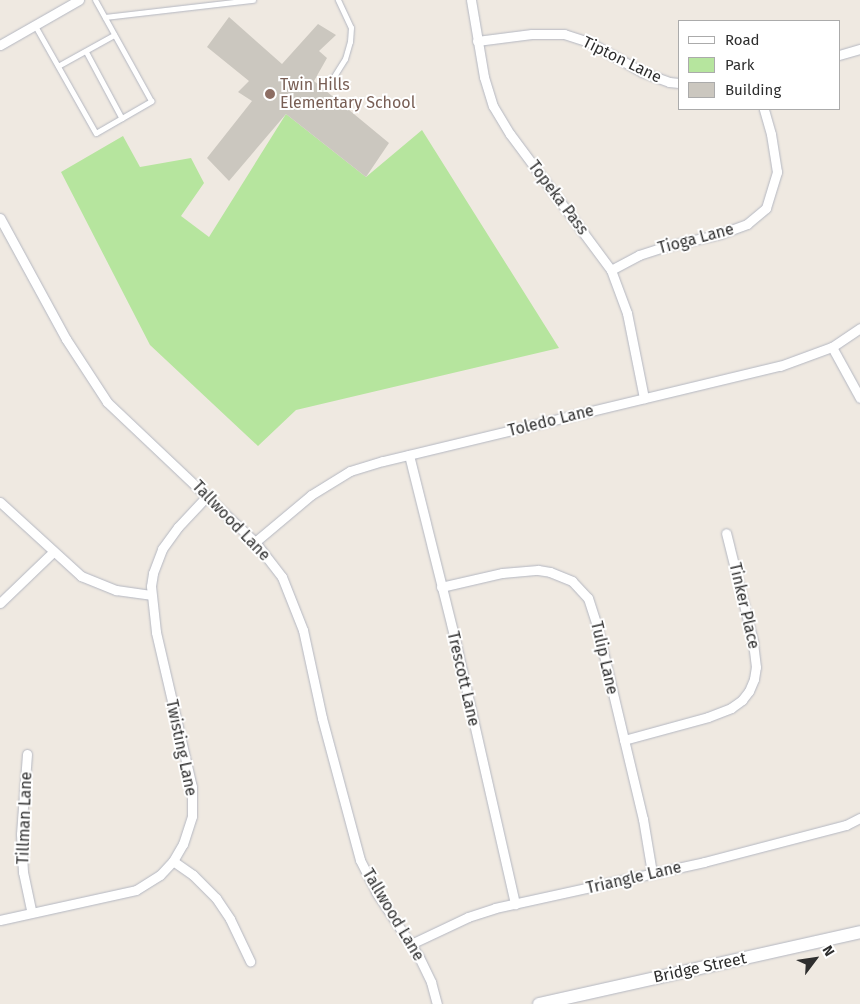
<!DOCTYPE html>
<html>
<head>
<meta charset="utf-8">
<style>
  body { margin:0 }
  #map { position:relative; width:860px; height:1004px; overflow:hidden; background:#efe9e1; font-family:"Fira Sans",sans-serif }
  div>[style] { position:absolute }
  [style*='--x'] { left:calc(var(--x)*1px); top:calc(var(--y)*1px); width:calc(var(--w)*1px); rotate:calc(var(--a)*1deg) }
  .green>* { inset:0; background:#b6e59e }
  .building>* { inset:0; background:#cbc7bf }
  .roads { filter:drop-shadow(0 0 1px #b4b7c1) drop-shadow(0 0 1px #b4b7c1) }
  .service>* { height:4.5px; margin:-2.25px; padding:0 2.25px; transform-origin:2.25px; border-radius:2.25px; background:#fff }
  .minor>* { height:9px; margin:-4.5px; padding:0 4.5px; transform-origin:4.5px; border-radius:4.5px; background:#fff }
  .secondary>* { height:12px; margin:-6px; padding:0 6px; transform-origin:6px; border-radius:6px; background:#fff }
  .dots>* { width:14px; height:14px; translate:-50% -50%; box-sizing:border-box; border:2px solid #fff; border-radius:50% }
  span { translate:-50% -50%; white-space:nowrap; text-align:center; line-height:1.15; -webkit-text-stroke:4px #fff; paint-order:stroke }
  .street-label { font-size:16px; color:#2e2e2e }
  .education-label { font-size:16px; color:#785e54 }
  .left { translate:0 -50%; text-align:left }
  .legend { position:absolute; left:678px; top:20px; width:162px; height:90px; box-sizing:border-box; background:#fff; border:1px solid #ababab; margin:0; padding:6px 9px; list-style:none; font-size:15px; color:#2e2e2e }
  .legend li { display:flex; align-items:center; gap:10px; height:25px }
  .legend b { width:25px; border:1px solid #ababab }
  .north { position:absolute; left:790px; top:934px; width:50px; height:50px; -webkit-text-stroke:4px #fff; paint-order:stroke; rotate:59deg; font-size:14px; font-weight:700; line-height:20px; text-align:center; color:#2e2e2e }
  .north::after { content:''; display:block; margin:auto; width:18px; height:22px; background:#2e2e2e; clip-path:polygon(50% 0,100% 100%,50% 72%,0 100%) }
</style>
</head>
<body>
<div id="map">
  <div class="green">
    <div style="clip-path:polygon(286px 114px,366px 177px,422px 130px,559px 348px,296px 410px,258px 446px,150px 345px,61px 172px,123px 136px,140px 167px,191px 158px,204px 183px,181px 216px,209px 237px)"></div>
  </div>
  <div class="building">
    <div style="clip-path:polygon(229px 17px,282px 64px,318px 24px,336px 35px,319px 51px,327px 58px,314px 81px,389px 143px,366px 177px,286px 114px,229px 181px,207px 158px,252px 101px,238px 92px,249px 81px,207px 47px)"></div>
  </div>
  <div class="roads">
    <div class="service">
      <div style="--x:105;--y:17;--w:149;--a:-6.6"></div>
      <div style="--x:35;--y:25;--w:124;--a:60.5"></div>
      <div style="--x:96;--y:133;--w:30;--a:-30"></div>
      <div style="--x:86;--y:51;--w:76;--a:61.8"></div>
      <div style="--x:122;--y:118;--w:34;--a:-30"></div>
      <div style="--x:151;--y:101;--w:115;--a:-119"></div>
      <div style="--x:58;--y:66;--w:64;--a:-29"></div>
      <div style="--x:333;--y:78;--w:22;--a:-58"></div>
      <div style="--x:345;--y:59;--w:18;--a:-74"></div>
      <div style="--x:350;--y:42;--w:14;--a:-86"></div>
      <div style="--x:351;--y:28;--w:31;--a:-115"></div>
    </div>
    <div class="minor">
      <div style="--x:471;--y:0;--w:78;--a:80.4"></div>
      <div style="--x:484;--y:77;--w:30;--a:73"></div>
      <div style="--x:493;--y:106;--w:33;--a:59"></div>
      <div style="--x:510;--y:134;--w:169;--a:53.4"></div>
      <div style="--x:611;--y:270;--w:46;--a:69.6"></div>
      <div style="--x:627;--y:313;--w:87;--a:78.7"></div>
      <div style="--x:477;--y:41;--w:55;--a:-7.3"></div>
      <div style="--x:532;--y:34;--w:32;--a:0"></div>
      <div style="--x:564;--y:34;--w:26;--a:18"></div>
      <div style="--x:589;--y:42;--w:61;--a:29.5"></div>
      <div style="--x:642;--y:72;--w:29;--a:20"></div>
      <div style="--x:669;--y:82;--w:10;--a:6"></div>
      <div style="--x:0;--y:45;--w:91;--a:-29.7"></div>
      <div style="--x:839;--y:55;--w:22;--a:-16"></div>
      <div style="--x:0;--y:218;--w:138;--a:61.4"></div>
      <div style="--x:66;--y:339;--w:75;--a:56.9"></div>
      <div style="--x:107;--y:402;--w:204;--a:43.4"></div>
      <div style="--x:255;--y:542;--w:44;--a:52.4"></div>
      <div style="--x:282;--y:577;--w:57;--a:68.4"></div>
      <div style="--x:303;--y:630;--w:90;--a:77.8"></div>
      <div style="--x:322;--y:718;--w:147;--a:75"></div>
      <div style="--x:360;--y:860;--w:36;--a:63"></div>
      <div style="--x:376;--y:892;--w:78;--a:56.5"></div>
      <div style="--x:419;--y:957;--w:28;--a:64"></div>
      <div style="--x:431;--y:982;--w:23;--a:75"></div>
      <div style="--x:611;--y:270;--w:32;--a:-28"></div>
      <div style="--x:639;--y:255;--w:26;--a:-18"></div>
      <div style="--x:664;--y:247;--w:57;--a:-13.1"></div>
      <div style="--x:720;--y:234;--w:29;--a:-20"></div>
      <div style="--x:747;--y:224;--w:25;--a:-40"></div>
      <div style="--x:766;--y:208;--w:38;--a:-73"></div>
      <div style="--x:777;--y:172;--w:38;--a:-99"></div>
      <div style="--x:771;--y:134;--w:26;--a:-106"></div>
      <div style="--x:832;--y:347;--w:58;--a:61.2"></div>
      <div style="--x:409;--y:455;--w:195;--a:76"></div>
      <div style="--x:456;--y:644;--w:267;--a:77.2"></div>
      <div style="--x:0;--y:502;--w:110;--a:42.4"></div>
      <div style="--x:81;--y:576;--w:38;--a:22"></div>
      <div style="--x:116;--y:590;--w:35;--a:8"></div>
      <div style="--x:255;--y:542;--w:73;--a:-40"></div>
      <div style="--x:311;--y:495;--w:46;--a:-31.6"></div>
      <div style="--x:350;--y:471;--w:34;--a:-17"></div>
      <div style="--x:383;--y:461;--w:408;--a:-13.5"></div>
      <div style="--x:780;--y:366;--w:55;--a:-20.1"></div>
      <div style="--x:832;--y:347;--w:34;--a:-34"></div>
      <div style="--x:441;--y:587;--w:63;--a:-12.9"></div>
      <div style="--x:502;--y:573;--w:36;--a:-5"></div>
      <div style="--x:538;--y:570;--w:12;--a:9"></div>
      <div style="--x:550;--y:572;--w:24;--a:22"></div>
      <div style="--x:572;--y:581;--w:23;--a:47"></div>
      <div style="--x:588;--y:598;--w:25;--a:72"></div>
      <div style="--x:596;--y:622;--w:203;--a:76.6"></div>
      <div style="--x:643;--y:819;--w:55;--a:80.5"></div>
      <div style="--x:0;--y:603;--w:74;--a:-43.9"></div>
      <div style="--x:624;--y:740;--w:87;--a:-15.3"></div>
      <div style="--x:708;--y:717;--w:25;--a:-21"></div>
      <div style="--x:731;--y:708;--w:14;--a:-36"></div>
      <div style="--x:742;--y:700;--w:11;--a:-52"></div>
      <div style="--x:749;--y:691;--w:13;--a:-67"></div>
      <div style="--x:754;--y:679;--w:12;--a:-81"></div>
      <div style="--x:756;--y:667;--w:26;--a:-97"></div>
      <div style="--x:753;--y:641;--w:111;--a:-104"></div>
      <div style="--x:27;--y:754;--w:80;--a:94.3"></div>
      <div style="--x:21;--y:834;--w:38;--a:87"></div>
      <div style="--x:23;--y:872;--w:40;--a:78"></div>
      <div style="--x:173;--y:861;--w:24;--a:35"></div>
      <div style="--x:193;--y:875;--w:33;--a:45"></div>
      <div style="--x:216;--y:898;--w:25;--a:56"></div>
      <div style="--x:230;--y:919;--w:47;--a:64.5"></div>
      <div style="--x:0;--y:920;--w:139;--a:-12.4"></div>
      <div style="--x:136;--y:890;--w:28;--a:-32"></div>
      <div style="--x:160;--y:875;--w:19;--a:-47"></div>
      <div style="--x:173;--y:861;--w:20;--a:-60"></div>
      <div style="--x:183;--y:844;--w:29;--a:-72"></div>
      <div style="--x:192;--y:816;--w:29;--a:-90"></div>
      <div style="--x:192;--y:787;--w:159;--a:-103.1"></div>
      <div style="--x:156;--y:632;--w:46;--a:-96.2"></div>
      <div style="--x:151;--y:586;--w:13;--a:-81"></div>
      <div style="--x:153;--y:573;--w:26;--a:-69"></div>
      <div style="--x:162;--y:549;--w:27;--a:-54"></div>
      <div style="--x:178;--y:527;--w:44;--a:-46.8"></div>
      <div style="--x:411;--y:944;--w:63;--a:-25.3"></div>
      <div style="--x:468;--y:917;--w:28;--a:-18"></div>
      <div style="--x:495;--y:908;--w:214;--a:-12.4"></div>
      <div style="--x:704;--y:862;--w:147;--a:-14.6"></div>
      <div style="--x:846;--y:825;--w:16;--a:-27"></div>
    </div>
    <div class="secondary">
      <div style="--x:539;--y:1004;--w:329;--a:-12.6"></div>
    </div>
  </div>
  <div class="dots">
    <div style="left:270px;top:94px;background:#8d6e63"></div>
  </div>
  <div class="street-label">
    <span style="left:622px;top:60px;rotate:26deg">Tipton Lane</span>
    <span style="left:558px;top:198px;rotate:53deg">Topeka Pass</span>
    <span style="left:696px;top:239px;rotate:-15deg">Tioga Lane</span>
    <span style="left:551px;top:421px;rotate:-14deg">Toledo Lane</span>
    <span style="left:231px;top:521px;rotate:46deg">Tallwood Lane</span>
    <span style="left:744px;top:606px;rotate:77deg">Tinker Place</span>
    <span style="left:604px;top:658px;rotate:77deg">Tulip Lane</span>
    <span style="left:463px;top:679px;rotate:77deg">Trescott Lane</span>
    <span style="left:181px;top:748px;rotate:78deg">Twisting Lane</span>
    <span style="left:25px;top:818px;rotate:-88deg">Tillman Lane</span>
    <span style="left:634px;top:878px;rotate:-13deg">Triangle Lane</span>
    <span style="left:393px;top:915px;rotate:59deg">Tallwood Lane</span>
    <span style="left:700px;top:968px;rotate:-12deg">Bridge Street</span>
  </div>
  <div class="education-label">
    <span class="left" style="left:280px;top:94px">Twin Hills<br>Elementary School</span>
  </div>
  <ul class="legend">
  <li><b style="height:6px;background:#fff"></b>Road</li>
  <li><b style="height:14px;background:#b6e59e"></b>Park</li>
  <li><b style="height:14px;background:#cbc7bf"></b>Building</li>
  </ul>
  <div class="north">N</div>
</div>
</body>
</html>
